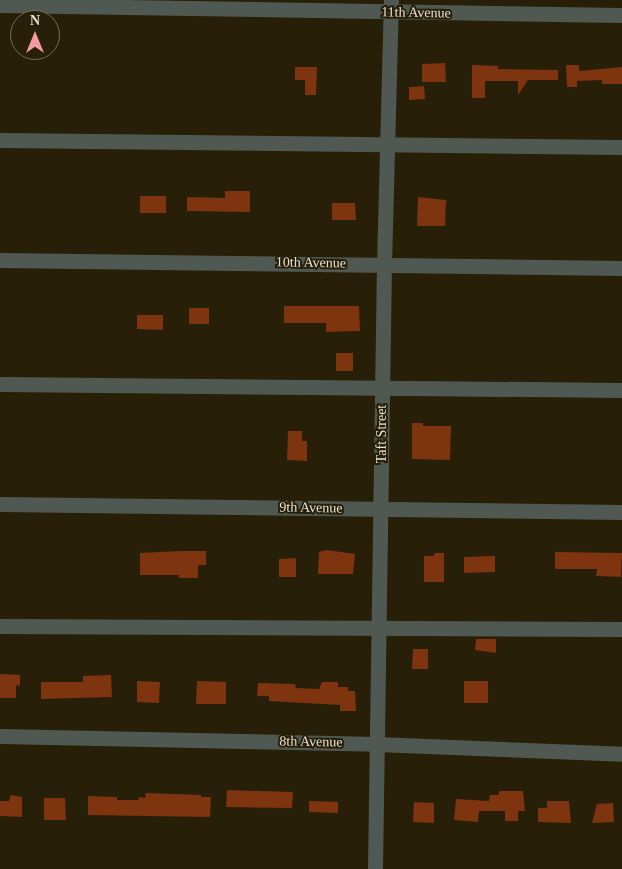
<!DOCTYPE html>
<html>
<head>
<meta charset="utf-8">
<style>
  body { margin:0 }
  #map { position:relative; width:622px; height:869px; overflow:hidden; background:#271f08; font-family:"Times New Roman",serif }
  div>[style] { position:absolute }
  [style*='--x'] { left:calc(var(--x)*1px); top:calc(var(--y)*1px); width:calc(var(--w)*1px); rotate:calc(var(--a)*1deg) }
  .building>* { inset:0; background:#7e340e }
  .minor>* { height:15px; margin:-7.5px; padding:0 7.5px; transform-origin:7.5px; border-radius:7.5px; background:#505951 }
  span { translate:-50% -50%; white-space:nowrap; text-align:center; line-height:1.15; -webkit-text-stroke:4px #271f08; paint-order:stroke }
  .street-label { font-size:14px; color:#e5e0d2 }
  .north { position:absolute; left:10px; top:10px; width:50px; height:50px; box-sizing:border-box; background:#271f08; border:1px solid #736c59; border-radius:50%; rotate:0deg; font-size:14px; font-weight:700; line-height:20px; text-align:center; color:#e5e0d2 }
  .north::after { content:''; display:block; margin:auto; width:18px; height:22px; background:#f49aa1; clip-path:polygon(50% 0,100% 100%,50% 72%,0 100%) }
</style>
</head>
<body>
<div id="map">
  <div class="building">
    <div style="clip-path:polygon(445px 63px,446px 82px,422px 82px,422px 64px)"></div>
    <div style="clip-path:polygon(472px 65px,498px 66px,498px 69px,558px 70px,558px 80px,528px 80px,518px 95px,518px 81px,485px 81px,485px 98px,472px 98px)"></div>
    <div style="clip-path:polygon(566px 65px,579px 65px,579px 71px,622px 67px,622px 84px,602px 84px,602px 80px,577px 81px,577px 87px,567px 87px)"></div>
    <div style="clip-path:polygon(295px 67px,317px 67px,316px 95px,305px 95px,305px 80px,295px 80px)"></div>
    <div style="clip-path:polygon(424px 86px,425px 99px,409px 100px,409px 87px)"></div>
    <div style="clip-path:polygon(225px 191px,250px 191px,250px 212px,187px 211px,187px 197px,225px 198px)"></div>
    <div style="clip-path:polygon(140px 196px,166px 196px,166px 213px,140px 213px)"></div>
    <div style="clip-path:polygon(418px 197px,446px 200px,445px 226px,417px 226px)"></div>
    <div style="clip-path:polygon(332px 203px,355px 203px,356px 220px,332px 220px)"></div>
    <div style="clip-path:polygon(284px 306px,359px 306px,360px 331px,326px 332px,326px 323px,284px 323px)"></div>
    <div style="clip-path:polygon(189px 308px,209px 308px,209px 324px,189px 324px)"></div>
    <div style="clip-path:polygon(137px 315px,163px 315px,163px 330px,137px 329px)"></div>
    <div style="clip-path:polygon(336px 353px,353px 353px,353px 371px,336px 371px)"></div>
    <div style="clip-path:polygon(412px 423px,423px 423px,423px 426px,451px 426px,450px 460px,412px 459px)"></div>
    <div style="clip-path:polygon(288px 431px,302px 431px,302px 441px,307px 441px,307px 461px,287px 460px)"></div>
    <div style="clip-path:polygon(327px 550px,355px 554px,353px 574px,318px 574px,319px 552px)"></div>
    <div style="clip-path:polygon(179px 551px,206px 551px,206px 565px,198px 565px,198px 578px,179px 578px,179px 575px,140px 575px,140px 553px)"></div>
    <div style="clip-path:polygon(555px 552px,622px 553px,621px 577px,596px 576px,597px 569px,555px 569px)"></div>
    <div style="clip-path:polygon(435px 553px,444px 553px,444px 582px,424px 582px,424px 556px,433px 556px)"></div>
    <div style="clip-path:polygon(495px 556px,495px 572px,464px 573px,464px 557px)"></div>
    <div style="clip-path:polygon(296px 558px,296px 577px,279px 577px,279px 559px)"></div>
    <div style="clip-path:polygon(476px 639px,496px 639px,496px 653px,475px 650px)"></div>
    <div style="clip-path:polygon(413px 649px,428px 649px,428px 669px,412px 669px)"></div>
    <div style="clip-path:polygon(0 674px,20px 675px,20px 686px,16px 685px,16px 698px,0 698px)"></div>
    <div style="clip-path:polygon(111px 675px,112px 697px,41px 699px,41px 682px,83px 682px,83px 676px)"></div>
    <div style="clip-path:polygon(137px 681px,160px 682px,159px 703px,137px 702px)"></div>
    <div style="clip-path:polygon(197px 681px,226px 682px,226px 704px,196px 704px)"></div>
    <div style="clip-path:polygon(464px 681px,488px 681px,488px 703px,464px 703px)"></div>
    <div style="clip-path:polygon(322px 682px,338px 682px,338px 687px,348px 687px,348px 691px,355px 691px,356px 711px,340px 711px,340px 705px,269px 701px,269px 696px,257px 696px,258px 683px,295px 684px,296px 688px,319px 689px)"></div>
    <div style="clip-path:polygon(227px 790px,293px 792px,292px 808px,226px 807px)"></div>
    <div style="clip-path:polygon(499px 791px,523px 791px,525px 811px,518px 811px,518px 821px,505px 821px,505px 811px,479px 811px,478px 822px,454px 820px,456px 799px,489px 801px,490px 795px,499px 795px)"></div>
    <div style="clip-path:polygon(146px 793px,201px 795px,201px 797px,211px 797px,210px 817px,88px 815px,88px 796px,117px 797px,117px 800px,138px 800px,139px 797px,145px 798px)"></div>
    <div style="clip-path:polygon(11px 795px,22px 797px,22px 817px,0 816px,0 801px,9px 801px)"></div>
    <div style="clip-path:polygon(44px 798px,65px 798px,66px 820px,44px 820px)"></div>
    <div style="clip-path:polygon(309px 801px,338px 802px,338px 813px,309px 812px)"></div>
    <div style="clip-path:polygon(547px 801px,569px 801px,571px 823px,538px 822px,538px 808px,547px 808px)"></div>
    <div style="clip-path:polygon(414px 802px,434px 803px,434px 823px,413px 822px)"></div>
    <div style="clip-path:polygon(613px 803px,614px 822px,592px 823px,597px 804px)"></div>
  </div>
  <div class="minor">
    <div style="--x:0;--y:5;--w:622;--a:0.92"></div>
    <div style="--x:0;--y:140;--w:622;--a:0.64"></div>
    <div style="--x:0;--y:260;--w:622;--a:0.74"></div>
    <div style="--x:0;--y:384;--w:622;--a:0.55"></div>
    <div style="--x:0;--y:504;--w:622;--a:0.74"></div>
    <div style="--x:0;--y:626;--w:622;--a:0.28"></div>
    <div style="--x:0;--y:736;--w:376;--a:1.2"></div>
    <div style="--x:376;--y:744;--w:246;--a:2.3"></div>
    <div style="--x:375;--y:869;--w:604;--a:-89.15"></div>
    <div style="--x:384;--y:265;--w:265;--a:-88.5"></div>
  </div>
  <div class="street-label">
    <span style="left:416px;top:13px;rotate:1deg">11th Avenue</span>
    <span style="left:311px;top:263px;rotate:1deg">10th Avenue</span>
    <span style="left:382px;top:434px;rotate:-90deg">Taft Street</span>
    <span style="left:311px;top:508px;rotate:1deg">9th Avenue</span>
    <span style="left:311px;top:742px;rotate:1deg">8th Avenue</span>
  </div>
  <div class="north">N</div>
</div>
</body>
</html>
